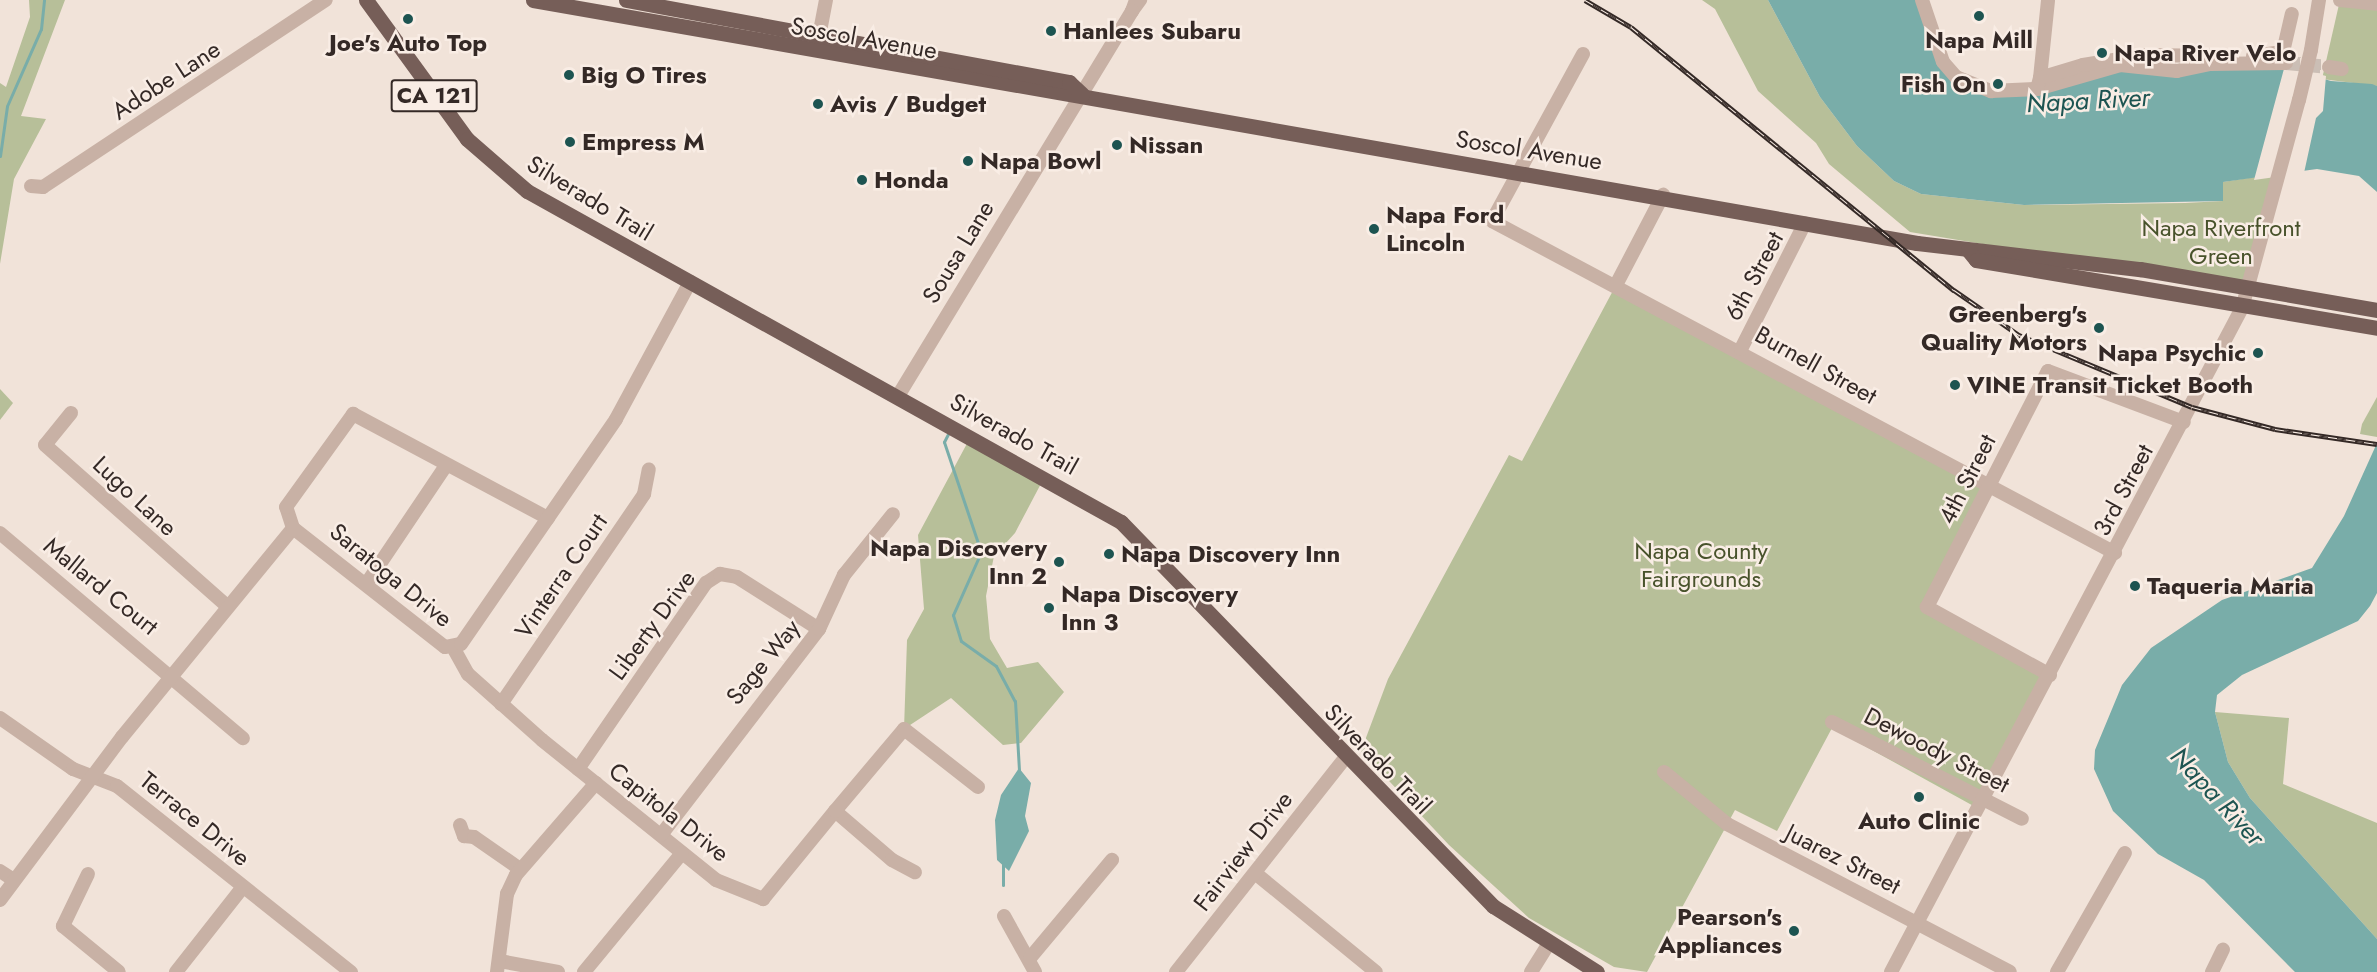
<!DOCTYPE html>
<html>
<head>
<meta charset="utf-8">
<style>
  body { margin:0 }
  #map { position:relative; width:2377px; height:972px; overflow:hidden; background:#f1e3d9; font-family:Jost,sans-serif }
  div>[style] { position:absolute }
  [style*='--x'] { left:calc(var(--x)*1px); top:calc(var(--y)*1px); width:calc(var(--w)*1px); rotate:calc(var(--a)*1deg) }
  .green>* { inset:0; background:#b7bf99 }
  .water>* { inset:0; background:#79ada9 }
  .pier>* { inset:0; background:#f1e3d9 }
  .stream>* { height:3px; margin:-1.5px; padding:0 1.5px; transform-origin:1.5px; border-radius:1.5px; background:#79ada9 }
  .minor-tunnel>* { height:14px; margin-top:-7px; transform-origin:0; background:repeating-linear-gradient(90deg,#cbbeb5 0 14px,transparent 0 21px) }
  .minor>* { height:14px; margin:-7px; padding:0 7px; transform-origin:7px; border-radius:7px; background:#c8b1a5 }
  .major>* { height:15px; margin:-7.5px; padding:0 7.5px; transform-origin:7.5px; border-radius:7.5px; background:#765e58 }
  .rail>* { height:5px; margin-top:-2.5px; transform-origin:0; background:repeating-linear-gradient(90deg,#f9ede5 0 9px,#342926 0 18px); box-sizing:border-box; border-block:2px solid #342926 }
  .minor-bridge>* { height:14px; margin:-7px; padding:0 7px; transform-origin:7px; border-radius:7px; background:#c8b1a5 }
  .dots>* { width:16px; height:16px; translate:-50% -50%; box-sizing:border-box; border:3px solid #f9ede5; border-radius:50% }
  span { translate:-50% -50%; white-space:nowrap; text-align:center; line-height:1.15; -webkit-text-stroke:5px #f9ede5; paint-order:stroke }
  .shield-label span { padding:2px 4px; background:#f9ede5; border:2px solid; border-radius:4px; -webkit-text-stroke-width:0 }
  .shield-label { font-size:22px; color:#342926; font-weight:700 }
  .poi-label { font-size:24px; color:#342926; font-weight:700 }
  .left { translate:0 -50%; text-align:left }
  .right { translate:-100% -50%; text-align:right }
  .street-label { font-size:24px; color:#342926 }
  .park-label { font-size:24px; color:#48522b }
  .water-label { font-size:26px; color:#1d5451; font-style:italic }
</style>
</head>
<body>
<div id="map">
  <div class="green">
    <div style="clip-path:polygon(29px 0,65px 0,21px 116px,46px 119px,14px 179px,0 264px,0 83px,6px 87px,30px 17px)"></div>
    <div style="clip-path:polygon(1702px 0,1768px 0,1820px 97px,1857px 146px,1894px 181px,1921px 194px,2024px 205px,2185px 203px,2223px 201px,2223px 182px,2280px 173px,2249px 288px,1910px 232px,1829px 164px,1816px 143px,1758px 91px,1715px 9px)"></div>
    <div style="clip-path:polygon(2340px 0,2377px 4px,2377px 86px,2322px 79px)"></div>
    <div style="clip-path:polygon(1616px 285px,1989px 486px,1927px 607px,2050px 675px,1979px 809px,1832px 728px,1777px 831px,1735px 810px,1647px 972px,1614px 967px,1529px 918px,1449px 845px,1361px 751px,1388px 679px,1509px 455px,1522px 461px)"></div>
    <div style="clip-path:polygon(0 389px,13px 403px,0 420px)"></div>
    <div style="clip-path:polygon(2377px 397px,2377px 437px,2360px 434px,2362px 424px)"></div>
    <div style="clip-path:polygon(971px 436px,1045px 476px,1015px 533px,994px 556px,986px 596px,990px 639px,1007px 668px,1038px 662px,1064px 692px,1021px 743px,1003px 745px,951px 698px,904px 729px,907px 640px,924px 609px,918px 535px)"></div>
    <div style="clip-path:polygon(2215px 712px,2289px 718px,2283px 784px,2377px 823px,2377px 939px,2250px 798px,2228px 762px)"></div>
  </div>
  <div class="water">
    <div style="clip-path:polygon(1768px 0,1919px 0,1934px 53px,1986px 92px,2119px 71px,2279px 66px,2331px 81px,2372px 84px,2377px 86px,2377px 192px,2359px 176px,2317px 169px,2223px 182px,2223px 201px,2024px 205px,1921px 194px,1894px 181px,1857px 146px,1820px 97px)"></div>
    <div style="clip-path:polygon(2377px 443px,2377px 593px,2370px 606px,2358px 621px,2242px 675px,2217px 695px,2215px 712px,2228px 762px,2250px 798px,2377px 939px,2377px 972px,2295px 972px,2204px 880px,2158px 854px,2113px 811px,2094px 769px,2095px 750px,2122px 685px,2151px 648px,2222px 600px,2312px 568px,2344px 516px)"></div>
    <div style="clip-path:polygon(1019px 768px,1031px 783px,1025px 816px,1029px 831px,1009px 871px,997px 860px,995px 820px,1001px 795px)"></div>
  </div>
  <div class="pier">
    <div style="clip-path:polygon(2285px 65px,2326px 76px,2323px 111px,2316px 118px,2304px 173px,2254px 180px)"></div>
  </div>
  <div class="stream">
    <div style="--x:0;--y:156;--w:50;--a:-82"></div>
    <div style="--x:7;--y:106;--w:84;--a:-66.2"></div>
    <div style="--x:41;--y:29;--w:29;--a:-84"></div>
    <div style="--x:948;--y:434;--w:9;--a:117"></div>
    <div style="--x:944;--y:442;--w:116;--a:71.4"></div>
    <div style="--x:981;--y:552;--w:69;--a:114"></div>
    <div style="--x:953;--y:615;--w:27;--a:73"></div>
    <div style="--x:961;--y:641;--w:43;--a:35.5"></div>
    <div style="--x:996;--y:666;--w:40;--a:62"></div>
    <div style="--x:1015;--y:701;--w:70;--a:86.7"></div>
    <div style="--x:1003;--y:885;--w:22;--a:-90"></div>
  </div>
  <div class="minor-tunnel">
    <div style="--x:2286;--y:63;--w:43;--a:5.3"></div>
  </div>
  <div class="minor">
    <div style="--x:1136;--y:0;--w:12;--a:110"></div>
    <div style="--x:1132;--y:11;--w:14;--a:-54"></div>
    <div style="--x:1922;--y:0;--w:65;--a:71.3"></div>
    <div style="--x:1943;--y:62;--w:20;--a:49"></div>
    <div style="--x:1956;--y:77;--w:38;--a:22"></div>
    <div style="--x:1991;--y:91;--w:46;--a:-2.5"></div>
    <div style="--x:2037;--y:89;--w:86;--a:-16.1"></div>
    <div style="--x:2120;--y:65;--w:57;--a:6"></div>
    <div style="--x:2177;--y:71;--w:34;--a:-12"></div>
    <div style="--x:2210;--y:64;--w:76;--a:-0.8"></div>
    <div style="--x:2340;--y:0;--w:37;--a:6"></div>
    <div style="--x:817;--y:47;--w:48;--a:-79.2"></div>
    <div style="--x:2311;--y:50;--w:51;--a:-80.9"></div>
    <div style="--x:1583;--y:54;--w:190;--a:118.6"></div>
    <div style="--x:1492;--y:221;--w:706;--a:28.05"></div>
    <div style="--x:2253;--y:56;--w:30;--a:-8"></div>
    <div style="--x:2283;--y:52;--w:39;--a:-77"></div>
    <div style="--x:2329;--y:67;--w:13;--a:9"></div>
    <div style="--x:2040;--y:78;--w:78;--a:-84.1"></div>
    <div style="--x:2037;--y:89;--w:11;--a:-75"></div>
    <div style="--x:2040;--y:78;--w:45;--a:-16.8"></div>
    <div style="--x:2083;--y:65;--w:62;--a:-9.3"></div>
    <div style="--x:2144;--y:55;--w:78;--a:0.7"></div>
    <div style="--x:31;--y:186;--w:12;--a:5"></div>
    <div style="--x:43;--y:187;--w:339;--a:-33.5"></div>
    <div style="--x:1616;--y:285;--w:102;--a:-62.4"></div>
    <div style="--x:1741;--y:349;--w:141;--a:-63.1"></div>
    <div style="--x:898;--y:396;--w:451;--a:-58.7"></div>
    <div style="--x:71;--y:413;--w:41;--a:129.1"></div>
    <div style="--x:45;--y:445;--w:243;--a:41.5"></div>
    <div style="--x:293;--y:528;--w:22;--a:-108"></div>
    <div style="--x:286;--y:507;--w:115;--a:-54.2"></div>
    <div style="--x:353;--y:414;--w:221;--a:28.1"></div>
    <div style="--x:0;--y:533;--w:318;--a:40.2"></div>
    <div style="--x:367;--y:583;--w:140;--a:-56.1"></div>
    <div style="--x:454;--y:649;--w:29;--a:61"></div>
    <div style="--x:468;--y:674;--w:99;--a:41.7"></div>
    <div style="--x:542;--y:740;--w:223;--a:38.8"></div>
    <div style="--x:716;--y:880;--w:51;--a:22"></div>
    <div style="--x:763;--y:899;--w:114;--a:-50.7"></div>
    <div style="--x:835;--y:811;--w:75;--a:40.7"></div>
    <div style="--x:892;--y:860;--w:26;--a:28"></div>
    <div style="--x:2050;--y:675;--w:141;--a:-151.1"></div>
    <div style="--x:1927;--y:607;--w:265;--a:-62.9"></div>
    <div style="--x:2048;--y:371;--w:145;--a:20.6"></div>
    <div style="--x:501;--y:704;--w:254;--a:-55.7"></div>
    <div style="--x:644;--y:494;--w:25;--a:-79"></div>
    <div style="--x:0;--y:718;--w:89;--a:34.9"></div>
    <div style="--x:73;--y:769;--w:47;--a:21.1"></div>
    <div style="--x:117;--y:786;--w:299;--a:38.5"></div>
    <div style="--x:1832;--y:722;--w:213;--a:27"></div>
    <div style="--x:578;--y:769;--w:226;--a:-55.5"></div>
    <div style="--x:706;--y:583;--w:17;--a:-33"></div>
    <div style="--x:720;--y:574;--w:17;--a:10"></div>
    <div style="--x:737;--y:577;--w:97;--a:32.4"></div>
    <div style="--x:1664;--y:772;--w:82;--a:39.5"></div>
    <div style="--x:1727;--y:824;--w:319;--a:27.6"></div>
    <div style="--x:835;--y:811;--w:107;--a:-49.9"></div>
    <div style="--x:904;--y:729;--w:94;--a:38.1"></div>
    <div style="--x:460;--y:825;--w:12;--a:70"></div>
    <div style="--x:464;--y:836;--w:10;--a:6"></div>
    <div style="--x:474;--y:837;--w:56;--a:34.8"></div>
    <div style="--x:661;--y:835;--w:260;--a:-52.5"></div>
    <div style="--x:819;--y:629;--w:60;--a:-65.2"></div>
    <div style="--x:844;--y:575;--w:78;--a:-51.2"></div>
    <div style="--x:0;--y:871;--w:17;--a:33"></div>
    <div style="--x:1255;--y:873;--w:156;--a:39.3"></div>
    <div style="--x:88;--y:874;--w:58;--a:115.7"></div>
    <div style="--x:63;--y:926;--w:72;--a:39.4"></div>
    <div style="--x:0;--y:900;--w:204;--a:-53.2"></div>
    <div style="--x:122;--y:737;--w:270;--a:-50.7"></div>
    <div style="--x:293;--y:528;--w:193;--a:38.1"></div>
    <div style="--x:445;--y:647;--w:16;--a:-11"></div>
    <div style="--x:461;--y:644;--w:273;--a:-55.4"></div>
    <div style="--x:616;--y:419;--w:156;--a:-61.6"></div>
    <div style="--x:1004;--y:916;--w:64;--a:61"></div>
    <div style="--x:1030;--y:958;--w:128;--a:-50.1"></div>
    <div style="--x:500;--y:961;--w:59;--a:10.7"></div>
    <div style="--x:176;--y:972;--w:108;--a:-51.8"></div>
    <div style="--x:497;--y:972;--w:79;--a:-82.7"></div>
    <div style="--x:507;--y:894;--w:21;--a:-65"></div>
    <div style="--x:516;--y:875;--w:122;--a:-49"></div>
    <div style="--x:584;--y:972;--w:154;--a:-50.5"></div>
    <div style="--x:1176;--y:972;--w:274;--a:-51.7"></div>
    <div style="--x:1531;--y:972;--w:32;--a:-58"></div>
    <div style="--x:1891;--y:972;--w:751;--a:-62.14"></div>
    <div style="--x:2242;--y:308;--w:216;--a:-74.7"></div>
    <div style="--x:2057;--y:972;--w:137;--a:-60.3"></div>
    <div style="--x:2212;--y:972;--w:25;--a:-64"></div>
  </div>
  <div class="major">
    <div style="--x:366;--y:0;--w:172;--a:54"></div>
    <div style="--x:467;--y:139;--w:79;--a:40.9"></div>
    <div style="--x:527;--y:191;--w:680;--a:29.13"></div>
    <div style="--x:1121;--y:522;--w:535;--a:45.91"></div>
    <div style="--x:1493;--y:906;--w:123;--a:32.4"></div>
    <div style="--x:533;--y:0;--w:1405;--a:9.96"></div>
    <div style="--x:1917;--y:243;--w:225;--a:6.7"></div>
    <div style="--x:2140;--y:269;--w:241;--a:9.8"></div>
    <div style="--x:626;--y:0;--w:451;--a:10.5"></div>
    <div style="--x:1069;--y:82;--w:18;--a:43"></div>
    <div style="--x:1968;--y:250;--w:13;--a:51"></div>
    <div style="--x:1976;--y:260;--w:407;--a:9.6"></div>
  </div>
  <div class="rail">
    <div style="--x:1585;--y:0;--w:53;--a:30.4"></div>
    <div style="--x:1631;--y:27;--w:417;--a:39.2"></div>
    <div style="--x:1954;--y:290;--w:79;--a:34.7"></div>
    <div style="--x:2019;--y:335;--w:187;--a:22.6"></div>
    <div style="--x:2192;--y:407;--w:86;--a:14.8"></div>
    <div style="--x:2275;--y:429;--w:103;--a:8.4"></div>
  </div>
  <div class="minor-bridge">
    <div style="--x:2299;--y:100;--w:51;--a:-76.5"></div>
  </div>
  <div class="dots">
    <div style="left:1979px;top:16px;background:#1d5451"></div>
    <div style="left:408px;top:19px;background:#1d5451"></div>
    <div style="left:1051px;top:31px;background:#1d5451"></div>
    <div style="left:2102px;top:53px;background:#1d5451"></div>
    <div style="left:569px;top:75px;background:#1d5451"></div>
    <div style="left:1998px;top:84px;background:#1d5451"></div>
    <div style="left:818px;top:104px;background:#1d5451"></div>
    <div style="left:570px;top:142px;background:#1d5451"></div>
    <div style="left:1117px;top:145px;background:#1d5451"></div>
    <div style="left:968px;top:161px;background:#1d5451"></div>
    <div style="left:862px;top:180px;background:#1d5451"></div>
    <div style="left:1374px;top:229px;background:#1d5451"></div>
    <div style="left:2099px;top:328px;background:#1d5451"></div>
    <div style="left:2258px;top:353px;background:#1d5451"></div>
    <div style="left:1955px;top:385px;background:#1d5451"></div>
    <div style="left:1109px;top:554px;background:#1d5451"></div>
    <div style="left:1059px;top:562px;background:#1d5451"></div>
    <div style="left:2135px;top:586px;background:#1d5451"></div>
    <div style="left:1049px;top:608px;background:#1d5451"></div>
    <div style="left:1919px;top:797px;background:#1d5451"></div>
    <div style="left:1794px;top:931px;background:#1d5451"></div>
  </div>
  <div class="shield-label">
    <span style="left:434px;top:96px">CA 121</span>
  </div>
  <div class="poi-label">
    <span class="left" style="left:1063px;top:31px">Hanlees Subaru</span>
    <span style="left:1979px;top:40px">Napa Mill</span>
    <span style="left:408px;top:43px">Joe's Auto Top</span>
    <span class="left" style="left:2114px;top:53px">Napa River Velo</span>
    <span class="left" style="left:581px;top:75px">Big O Tires</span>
    <span class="right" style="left:1986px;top:84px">Fish On</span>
    <span class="left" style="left:830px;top:104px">Avis / Budget</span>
    <span class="left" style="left:582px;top:142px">Empress M</span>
    <span class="left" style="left:1129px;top:145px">Nissan</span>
    <span class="left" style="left:980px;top:161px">Napa Bowl</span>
    <span class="left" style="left:874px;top:180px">Honda</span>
    <span class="left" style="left:1386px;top:229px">Napa Ford<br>Lincoln</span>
    <span class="right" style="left:2087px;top:328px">Greenberg's<br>Quality Motors</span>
    <span class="right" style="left:2246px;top:353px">Napa Psychic</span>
    <span class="left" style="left:1967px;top:385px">VINE Transit Ticket Booth</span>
    <span class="right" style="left:1047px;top:562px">Napa Discovery<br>Inn 2</span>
    <span class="left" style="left:1121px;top:554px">Napa Discovery Inn</span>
    <span class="left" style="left:2147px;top:586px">Taqueria Maria</span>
    <span class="left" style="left:1061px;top:608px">Napa Discovery<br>Inn 3</span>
    <span style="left:1919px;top:821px">Auto Clinic</span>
    <span class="right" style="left:1782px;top:931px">Pearson's<br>Appliances</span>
  </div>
  <div class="street-label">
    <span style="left:864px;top:38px;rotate:10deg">Soscol Avenue</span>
    <span style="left:166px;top:80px;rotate:-33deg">Adobe Lane</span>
    <span style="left:1529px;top:150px;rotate:9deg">Soscol Avenue</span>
    <span style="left:590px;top:198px;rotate:31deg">Silverado Trail</span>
    <span style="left:958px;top:252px;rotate:-59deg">Sousa Lane</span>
    <span style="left:1754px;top:276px;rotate:-62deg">6th Street</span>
    <span style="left:1816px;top:365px;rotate:29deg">Burnell Street</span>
    <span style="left:1014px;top:434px;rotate:29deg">Silverado Trail</span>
    <span style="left:1967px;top:479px;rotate:-63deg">4th Street</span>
    <span style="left:2123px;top:490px;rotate:-62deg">3rd Street</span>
    <span style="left:135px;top:496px;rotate:43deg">Lugo Lane</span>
    <span style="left:391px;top:575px;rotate:39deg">Saratoga Drive</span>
    <span style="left:561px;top:576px;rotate:-56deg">Vinterra Court</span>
    <span style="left:101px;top:586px;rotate:39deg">Mallard Court</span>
    <span style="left:652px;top:625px;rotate:-54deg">Liberty Drive</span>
    <span style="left:763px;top:662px;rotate:-51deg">Sage Way</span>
    <span style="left:1937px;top:750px;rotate:27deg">Dewoody Street</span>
    <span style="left:1378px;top:759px;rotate:46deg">Silverado Trail</span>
    <span style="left:669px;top:812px;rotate:38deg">Capitola Drive</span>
    <span style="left:195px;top:819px;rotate:39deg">Terrace Drive</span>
    <span style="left:1243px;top:851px;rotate:-52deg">Fairview Drive</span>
    <span style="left:1843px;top:859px;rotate:27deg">Juarez Street</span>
  </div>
  <div class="park-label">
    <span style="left:2221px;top:242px">Napa Riverfront<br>Green</span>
    <span style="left:1701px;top:565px">Napa County<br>Fairgrounds</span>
  </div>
  <div class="water-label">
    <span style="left:2088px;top:101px;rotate:-3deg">Napa River</span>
    <span style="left:2217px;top:797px;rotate:47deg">Napa River</span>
  </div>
</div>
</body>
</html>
